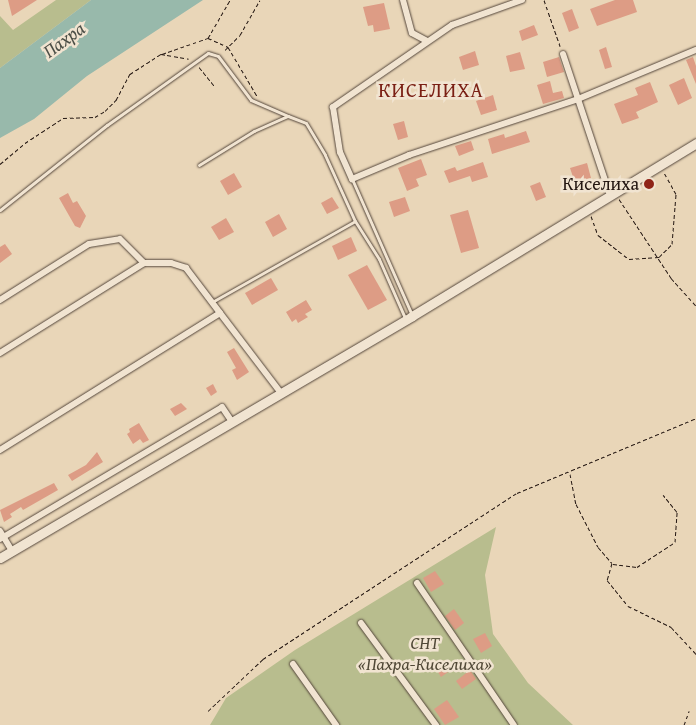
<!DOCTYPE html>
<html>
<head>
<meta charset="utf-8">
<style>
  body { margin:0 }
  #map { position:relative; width:696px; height:725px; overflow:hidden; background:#e9d6b8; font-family:"Gentium Book Plus",serif }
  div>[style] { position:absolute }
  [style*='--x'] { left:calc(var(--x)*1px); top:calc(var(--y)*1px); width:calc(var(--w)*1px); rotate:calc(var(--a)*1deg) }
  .green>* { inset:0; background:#b8bd8e }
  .water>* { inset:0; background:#98b9ab }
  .building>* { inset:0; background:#dd9c85 }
  .path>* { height:1px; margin-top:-0.5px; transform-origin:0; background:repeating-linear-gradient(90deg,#231611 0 4px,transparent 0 6.5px) }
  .roads { filter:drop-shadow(0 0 1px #54463b) drop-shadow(0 0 1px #54463b) }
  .lane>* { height:3px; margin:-1.5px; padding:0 1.5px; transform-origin:1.5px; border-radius:1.5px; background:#f1e4d1 }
  .street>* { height:6px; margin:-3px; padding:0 3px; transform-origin:3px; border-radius:3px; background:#f1e4d1 }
  .secondary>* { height:9px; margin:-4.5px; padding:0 4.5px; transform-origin:4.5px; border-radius:4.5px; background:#f1e4d1 }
  .dots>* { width:14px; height:14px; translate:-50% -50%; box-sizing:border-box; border:2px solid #f1e4d1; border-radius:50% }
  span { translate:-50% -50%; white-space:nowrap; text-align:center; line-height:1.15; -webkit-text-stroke:5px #f1e4d1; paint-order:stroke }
  .poi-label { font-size:18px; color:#231611 }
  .right { translate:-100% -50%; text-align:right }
  .park-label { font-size:18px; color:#504836; font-style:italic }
  .water-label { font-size:19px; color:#4c4f47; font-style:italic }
  .quarter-label { font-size:20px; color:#7a1f14; letter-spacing:1px }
</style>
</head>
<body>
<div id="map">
  <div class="green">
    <div style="clip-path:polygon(56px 0,91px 0,0 68px,0 16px,13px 30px)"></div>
    <div style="clip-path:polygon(496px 527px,485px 575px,493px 634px,528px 683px,573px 725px,210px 725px,226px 698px,295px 650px)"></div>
  </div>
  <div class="water">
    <div style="clip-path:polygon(91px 0,203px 0,87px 76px,34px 119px,0 138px,0 68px)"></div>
  </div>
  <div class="building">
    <div style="clip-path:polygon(8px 0,37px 0,12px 16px)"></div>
    <div style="clip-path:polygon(615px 0,633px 0,637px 12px,597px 26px,590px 9px)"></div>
    <div style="clip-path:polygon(384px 3px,390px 29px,374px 32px,373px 25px,368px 26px,363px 7px)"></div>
    <div style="clip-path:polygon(572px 9px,579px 28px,569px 32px,562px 13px)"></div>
    <div style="clip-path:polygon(534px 25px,538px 35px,522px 41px,519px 31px)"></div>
    <div style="clip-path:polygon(606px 47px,612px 67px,605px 69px,599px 50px)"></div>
    <div style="clip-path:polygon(475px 51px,479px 65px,463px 70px,459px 57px)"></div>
    <div style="clip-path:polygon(520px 52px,525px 69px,510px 72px,506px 56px)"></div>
    <div style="clip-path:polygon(559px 57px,564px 72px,547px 77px,543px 62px)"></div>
    <div style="clip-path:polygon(693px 57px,696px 66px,696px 84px,686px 60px)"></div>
    <div style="clip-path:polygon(684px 78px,692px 98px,678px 105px,669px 85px)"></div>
    <div style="clip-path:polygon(550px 81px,553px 93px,562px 91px,564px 98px,543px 104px,537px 85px)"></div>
    <div style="clip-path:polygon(650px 82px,658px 102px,636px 112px,639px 118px,622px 124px,614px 104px,638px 95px,635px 88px)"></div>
    <div style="clip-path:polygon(493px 95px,497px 110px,481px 115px,476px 101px)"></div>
    <div style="clip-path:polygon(404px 121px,408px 137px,398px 140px,393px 124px)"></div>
    <div style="clip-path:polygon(526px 131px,530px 142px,492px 154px,488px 139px,504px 134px,505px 138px)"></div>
    <div style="clip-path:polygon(471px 141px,474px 150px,459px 156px,455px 146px)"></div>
    <div style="clip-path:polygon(421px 159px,427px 175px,416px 179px,419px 186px,407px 191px,398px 168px)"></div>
    <div style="clip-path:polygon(483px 162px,488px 177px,472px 182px,470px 176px,449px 183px,444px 171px,455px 167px,457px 171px)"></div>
    <div style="clip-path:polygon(587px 163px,591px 178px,575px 183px,570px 168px)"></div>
    <div style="clip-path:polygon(234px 173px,242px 187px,228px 195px,220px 181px)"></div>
    <div style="clip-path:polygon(540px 182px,546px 197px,536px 201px,530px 186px)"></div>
    <div style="clip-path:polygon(68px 193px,73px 203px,77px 201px,86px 216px,80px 228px,75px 226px,59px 198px)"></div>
    <div style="clip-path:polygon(332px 197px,339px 208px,327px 214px,321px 203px)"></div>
    <div style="clip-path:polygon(405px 197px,410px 211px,394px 217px,389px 202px)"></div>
    <div style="clip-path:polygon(468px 210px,479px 248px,461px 253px,450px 215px)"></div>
    <div style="clip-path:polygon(279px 214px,287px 229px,273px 237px,265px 222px)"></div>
    <div style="clip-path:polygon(226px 218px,234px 232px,219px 240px,211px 227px)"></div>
    <div style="clip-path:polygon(351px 237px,357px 251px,338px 260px,332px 246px)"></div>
    <div style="clip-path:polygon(5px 244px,12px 254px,0 263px,0 247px)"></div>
    <div style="clip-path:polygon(367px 265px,387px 300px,368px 310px,348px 275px)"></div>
    <div style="clip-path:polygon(271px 278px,278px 290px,252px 305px,245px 293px)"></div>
    <div style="clip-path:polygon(306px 300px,312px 310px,305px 314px,308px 317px,298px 323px,296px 319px,292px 322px,286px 312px)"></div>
    <div style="clip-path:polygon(234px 348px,249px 372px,237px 380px,232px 370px,236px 368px,227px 352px)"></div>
    <div style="clip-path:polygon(213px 384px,217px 392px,211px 396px,206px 388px)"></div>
    <div style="clip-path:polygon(181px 403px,187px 409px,175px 416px,170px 409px)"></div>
    <div style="clip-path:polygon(139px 423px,149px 440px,143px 443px,140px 439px,133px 444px,127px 434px,130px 432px,129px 429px)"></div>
    <div style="clip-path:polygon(97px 452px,103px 462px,72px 481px,68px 475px,86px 465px)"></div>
    <div style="clip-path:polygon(54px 483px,58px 490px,23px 510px,21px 507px,10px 514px,12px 517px,4px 522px,0 510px)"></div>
    <div style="clip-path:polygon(435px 571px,444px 584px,431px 592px,423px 578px)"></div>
    <div style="clip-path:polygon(454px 609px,464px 623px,455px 630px,445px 616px)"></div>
    <div style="clip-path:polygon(485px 633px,492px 646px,481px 653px,473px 639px)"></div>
    <div style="clip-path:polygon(445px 660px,451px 670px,441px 677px,435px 667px)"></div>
    <div style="clip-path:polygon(470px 670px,476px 679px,462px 689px,456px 681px)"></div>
    <div style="clip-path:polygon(447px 700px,459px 717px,445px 725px,434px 709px)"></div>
  </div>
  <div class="path">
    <div style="--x:544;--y:0;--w:49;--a:70.8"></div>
    <div style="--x:208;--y:38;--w:44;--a:-59.9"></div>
    <div style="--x:225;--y:50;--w:21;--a:-45"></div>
    <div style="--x:240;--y:35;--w:40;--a:-60.3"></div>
    <div style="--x:162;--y:54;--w:49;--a:-19.2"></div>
    <div style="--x:208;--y:38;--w:22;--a:24"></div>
    <div style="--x:228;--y:47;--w:57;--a:59.4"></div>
    <div style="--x:199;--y:67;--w:26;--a:51"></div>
    <div style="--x:0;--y:164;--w:33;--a:-40"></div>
    <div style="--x:25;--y:143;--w:45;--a:-33.3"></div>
    <div style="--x:63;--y:118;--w:32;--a:-2"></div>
    <div style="--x:95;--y:117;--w:12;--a:-31"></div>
    <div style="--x:105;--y:111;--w:16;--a:-45"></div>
    <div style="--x:116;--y:100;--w:30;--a:-62"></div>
    <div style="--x:130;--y:74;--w:37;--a:-33"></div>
    <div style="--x:161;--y:54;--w:28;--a:10"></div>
    <div style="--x:619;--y:199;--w:95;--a:56.6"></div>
    <div style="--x:671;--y:278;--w:38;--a:48"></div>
    <div style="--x:591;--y:216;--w:20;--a:70"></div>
    <div style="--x:598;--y:235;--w:39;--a:38"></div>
    <div style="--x:629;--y:259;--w:30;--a:-4"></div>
    <div style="--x:659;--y:257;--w:18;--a:-45"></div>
    <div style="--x:672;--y:244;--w:50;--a:-85.4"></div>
    <div style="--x:676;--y:194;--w:25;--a:-119"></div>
    <div style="--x:570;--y:474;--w:31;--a:79"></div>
    <div style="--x:576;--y:504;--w:48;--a:62.9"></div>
    <div style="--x:598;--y:547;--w:21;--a:49"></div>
    <div style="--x:612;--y:563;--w:18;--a:106"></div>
    <div style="--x:607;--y:580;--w:33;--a:51"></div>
    <div style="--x:628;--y:606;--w:48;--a:26"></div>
    <div style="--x:671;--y:627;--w:37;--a:47"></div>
    <div style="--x:613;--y:564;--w:24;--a:7"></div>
    <div style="--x:637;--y:567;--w:45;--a:-33.3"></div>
    <div style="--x:675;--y:542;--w:30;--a:-86"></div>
    <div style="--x:677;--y:512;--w:22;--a:-129"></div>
    <div style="--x:208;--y:711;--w:76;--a:-43.4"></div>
    <div style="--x:263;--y:659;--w:303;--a:-33.2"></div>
    <div style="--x:517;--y:493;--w:194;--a:-22.7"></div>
    <div style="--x:684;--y:725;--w:15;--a:-70"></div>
  </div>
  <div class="roads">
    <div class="lane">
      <div style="--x:199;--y:165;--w:65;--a:-31.7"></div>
      <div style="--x:254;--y:131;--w:37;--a:-24"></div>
      <div style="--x:288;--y:116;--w:19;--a:21"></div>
      <div style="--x:306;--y:123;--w:37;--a:59"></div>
      <div style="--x:325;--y:155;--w:72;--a:65.6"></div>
      <div style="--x:355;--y:221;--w:45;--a:57.7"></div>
      <div style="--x:379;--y:259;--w:64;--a:66.2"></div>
      <div style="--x:352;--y:179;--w:149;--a:66.2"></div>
      <div style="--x:0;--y:210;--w:137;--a:-38.5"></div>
      <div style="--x:107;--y:125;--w:124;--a:-35.5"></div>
      <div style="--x:208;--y:53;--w:10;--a:17"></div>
      <div style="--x:218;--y:56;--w:55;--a:53.1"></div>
      <div style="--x:251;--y:100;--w:40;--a:23.4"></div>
      <div style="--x:212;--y:302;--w:164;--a:-29.5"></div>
    </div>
    <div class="street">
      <div style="--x:403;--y:0;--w:34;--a:75"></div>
      <div style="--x:412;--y:33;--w:17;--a:28"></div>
      <div style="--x:522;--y:0;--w:74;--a:160.3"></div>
      <div style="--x:452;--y:25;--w:145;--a:145.4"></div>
      <div style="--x:333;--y:107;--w:46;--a:81.2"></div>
      <div style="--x:340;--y:152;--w:30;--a:66"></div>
      <div style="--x:352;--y:179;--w:62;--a:-22.8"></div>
      <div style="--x:409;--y:155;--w:178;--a:-18.3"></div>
      <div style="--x:578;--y:99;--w:128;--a:-22.6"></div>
      <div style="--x:563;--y:54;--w:149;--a:71.6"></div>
      <div style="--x:0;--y:300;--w:105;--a:-32.2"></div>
      <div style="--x:89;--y:244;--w:31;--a:-9"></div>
      <div style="--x:120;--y:239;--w:34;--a:45"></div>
      <div style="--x:0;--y:353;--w:170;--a:-32"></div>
      <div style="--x:144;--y:263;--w:27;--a:0"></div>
      <div style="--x:171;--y:263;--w:16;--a:18"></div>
      <div style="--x:186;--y:268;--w:56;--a:52.9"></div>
      <div style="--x:0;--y:450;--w:259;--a:-31.9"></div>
      <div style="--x:220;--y:313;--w:101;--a:52.7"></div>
      <div style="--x:0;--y:531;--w:23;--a:59"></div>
      <div style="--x:0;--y:539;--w:258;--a:-30.7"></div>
      <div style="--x:222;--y:407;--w:18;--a:56"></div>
      <div style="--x:417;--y:583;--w:172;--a:55.7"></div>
      <div style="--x:361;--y:623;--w:127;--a:53.7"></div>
      <div style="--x:293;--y:664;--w:75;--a:54.8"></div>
    </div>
    <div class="secondary">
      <div style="--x:0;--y:558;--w:478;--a:-30.4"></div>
      <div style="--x:412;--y:316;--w:333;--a:-31.3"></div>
    </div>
  </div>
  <div class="dots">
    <div style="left:649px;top:184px;background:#8f2418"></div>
  </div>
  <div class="poi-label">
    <span class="right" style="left:639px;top:184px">Киселиха</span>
  </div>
  <div class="park-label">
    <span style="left:425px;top:654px">СНТ<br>«Пахра-Киселиха»</span>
  </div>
  <div class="water-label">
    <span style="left:64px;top:40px;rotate:-36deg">Пахра</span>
  </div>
  <div class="quarter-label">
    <span style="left:431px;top:89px">КИСЕЛИХА</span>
  </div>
</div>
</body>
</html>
